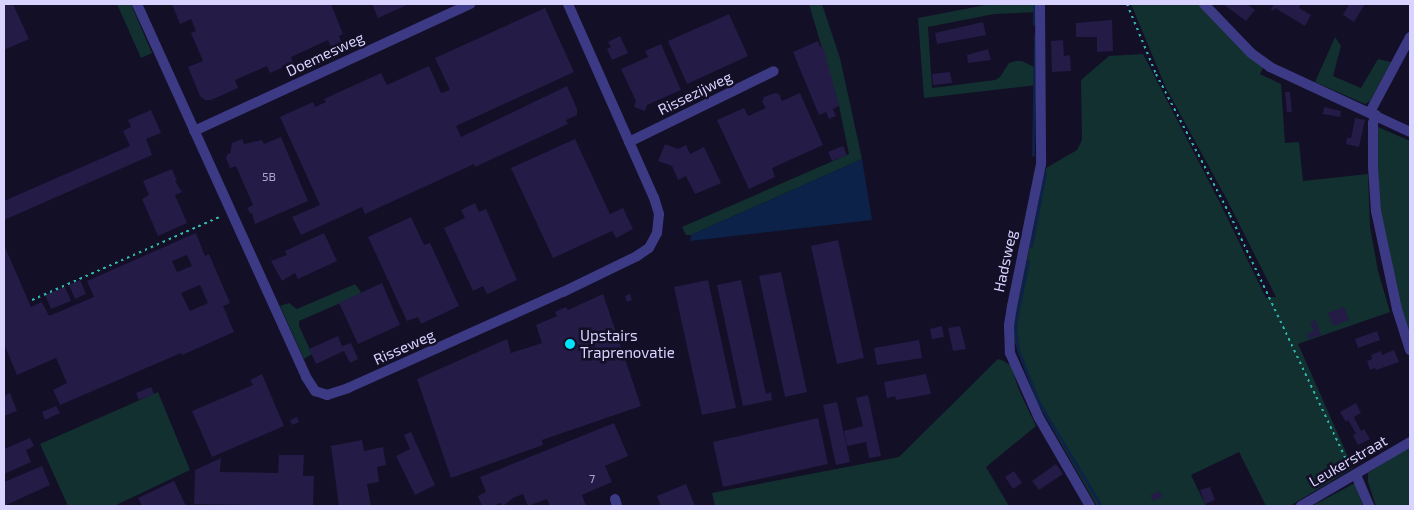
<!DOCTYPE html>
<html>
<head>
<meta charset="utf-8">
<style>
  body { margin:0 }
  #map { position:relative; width:1414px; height:510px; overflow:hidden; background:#130f26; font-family:"Exo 2",sans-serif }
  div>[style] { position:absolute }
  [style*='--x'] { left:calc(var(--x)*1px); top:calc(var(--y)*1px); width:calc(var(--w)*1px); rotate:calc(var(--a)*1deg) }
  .green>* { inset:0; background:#12302f }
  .water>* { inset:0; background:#0c2248 }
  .stream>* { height:3px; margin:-1.5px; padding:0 1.5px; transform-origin:1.5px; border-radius:1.5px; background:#0c2248 }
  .building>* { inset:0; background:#241b47 }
  .path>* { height:2px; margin-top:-1px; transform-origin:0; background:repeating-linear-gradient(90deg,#2fb8b0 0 2.5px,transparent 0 6.5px) }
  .minor>* { height:10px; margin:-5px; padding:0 5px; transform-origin:5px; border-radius:5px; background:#3d3a85 }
  .dots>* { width:14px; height:14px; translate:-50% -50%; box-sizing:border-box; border:2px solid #130f26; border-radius:50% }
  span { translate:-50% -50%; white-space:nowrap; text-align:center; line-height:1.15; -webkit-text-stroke:5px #130f26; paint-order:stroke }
  .number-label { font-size:12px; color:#aca6d1 }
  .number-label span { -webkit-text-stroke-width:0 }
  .street-label { font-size:15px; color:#d9d4ff }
  .poi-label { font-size:15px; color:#d9d4ff }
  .left { translate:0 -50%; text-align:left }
  .frame { position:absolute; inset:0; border:5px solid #d9d4ff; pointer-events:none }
</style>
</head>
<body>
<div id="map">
  <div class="green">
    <div style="clip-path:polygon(117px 4px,131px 4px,152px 53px,141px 58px)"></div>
    <div style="clip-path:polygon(809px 4px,822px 4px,840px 58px,862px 159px,691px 235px,686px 235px,682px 227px,849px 154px,839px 106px)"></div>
    <div style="clip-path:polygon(991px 4px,1037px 4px,1037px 12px,994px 14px,928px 27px,932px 88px,995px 80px,1000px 77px,1009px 63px,1016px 61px,1022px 61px,1038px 69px,1038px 85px,924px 98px,918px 18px)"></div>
    <div style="clip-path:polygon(1131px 4px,1200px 4px,1264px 66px,1260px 74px,1281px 84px,1285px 143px,1299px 142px,1303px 181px,1368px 174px,1370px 227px,1378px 271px,1390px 312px,1298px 344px,1353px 468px,1290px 506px,1266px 506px,1239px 452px,1191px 475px,1206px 506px,1097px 506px,1037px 402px,1015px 343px,1013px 326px,1046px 168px,1077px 150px,1082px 140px,1081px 80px,1109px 56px,1143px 54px,1221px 205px,1266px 298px,1276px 297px,1226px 198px,1166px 88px)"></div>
    <div style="clip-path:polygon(1335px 37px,1341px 46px,1333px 76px,1361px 88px,1378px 59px,1391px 62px,1370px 101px,1365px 104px,1315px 82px)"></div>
    <div style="clip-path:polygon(1378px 127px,1410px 141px,1410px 343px,1381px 223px,1377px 155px)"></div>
    <div style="clip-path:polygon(355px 284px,361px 292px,359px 295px,299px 321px,299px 326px,312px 354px,304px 359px,280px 306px,289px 303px,297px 309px)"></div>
    <div style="clip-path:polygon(998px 359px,1004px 361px,1011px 366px,1019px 390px,1036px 426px,986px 467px,1009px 506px,715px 506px,712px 493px,899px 457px)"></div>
    <div style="clip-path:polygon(158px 392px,190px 470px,114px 506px,68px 506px,40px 444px)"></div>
    <div style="clip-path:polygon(1410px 446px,1410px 505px,1376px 506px,1368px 482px,1368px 473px)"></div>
    <div style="clip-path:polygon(1355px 483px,1363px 506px,1312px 506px)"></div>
  </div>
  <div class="water">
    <div style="clip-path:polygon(862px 159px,872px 220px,690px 241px,691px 235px)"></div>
  </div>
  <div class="stream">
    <div style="--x:1034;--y:4;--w:20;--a:90"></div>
    <div style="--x:1033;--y:155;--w:120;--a:-89"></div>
    <div style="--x:1031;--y:246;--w:74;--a:-79.1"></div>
    <div style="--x:1028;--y:261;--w:54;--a:101.7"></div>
    <div style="--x:1017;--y:314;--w:14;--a:98"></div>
    <div style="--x:1015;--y:328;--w:22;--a:82"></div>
    <div style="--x:1018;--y:350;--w:55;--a:68.6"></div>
    <div style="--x:1038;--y:401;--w:122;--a:59"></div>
  </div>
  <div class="building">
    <div style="clip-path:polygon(4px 4px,13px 4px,29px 39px,4px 50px)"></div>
    <div style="clip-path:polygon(172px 4px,331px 4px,343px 34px,339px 36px,342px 44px,331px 47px,328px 40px,291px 57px,293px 63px,270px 73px,267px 66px,235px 80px,238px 88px,211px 100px,205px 100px,200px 96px,188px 67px,203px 61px,191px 33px,196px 31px,191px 19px,180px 24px)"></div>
    <div style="clip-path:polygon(372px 4px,409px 4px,378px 18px)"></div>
    <div style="clip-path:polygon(1223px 4px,1247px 4px,1255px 10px,1246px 21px)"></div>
    <div style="clip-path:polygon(1274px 4px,1301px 4px,1299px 8px,1311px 15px,1305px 26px,1275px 8px,1273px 11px,1271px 9px)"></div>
    <div style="clip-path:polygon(1349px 4px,1365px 4px,1354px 22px,1343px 15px)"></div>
    <div style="clip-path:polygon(545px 8px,574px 72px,456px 126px,461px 137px,567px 86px,577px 109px,577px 115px,566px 120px,568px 124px,475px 167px,474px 164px,365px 214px,362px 207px,301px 235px,292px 217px,320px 205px,280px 117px,313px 102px,315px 107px,326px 102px,324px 99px,381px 73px,387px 85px,429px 66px,441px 93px,450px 90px,435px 58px)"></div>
    <div style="clip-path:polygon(729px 14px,748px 56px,687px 84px,668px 41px)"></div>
    <div style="clip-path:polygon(1112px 20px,1113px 51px,1097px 52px,1097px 37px,1076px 37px,1076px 23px)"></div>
    <div style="clip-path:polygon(983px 22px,986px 35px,937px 44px,935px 33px)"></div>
    <div style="clip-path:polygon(620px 36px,628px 53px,612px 60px,607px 49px,611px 47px,608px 42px)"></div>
    <div style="clip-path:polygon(1063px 40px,1064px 56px,1070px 55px,1071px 71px,1052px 72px,1051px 41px)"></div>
    <div style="clip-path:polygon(818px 41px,820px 47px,823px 46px,839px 106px,833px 109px,836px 116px,829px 119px,826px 112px,819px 115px,793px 52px)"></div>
    <div style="clip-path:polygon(661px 44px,681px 90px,647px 105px,645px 111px,634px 107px,636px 101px,621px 69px,648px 57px,645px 51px)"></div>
    <div style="clip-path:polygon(988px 49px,991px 60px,968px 63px,967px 55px)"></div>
    <div style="clip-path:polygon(950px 72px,952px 83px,933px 85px,932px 74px)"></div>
    <div style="clip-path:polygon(1285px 92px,1290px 92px,1292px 112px,1287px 112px)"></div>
    <div style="clip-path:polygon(775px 93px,779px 94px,782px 101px,800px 93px,823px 145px,772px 168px,775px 177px,749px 189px,717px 120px,744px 108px,748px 116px,766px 108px,762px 102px,764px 97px)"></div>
    <div style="clip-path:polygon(1324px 107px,1341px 111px,1340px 117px,1323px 114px)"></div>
    <div style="clip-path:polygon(151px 110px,161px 133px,146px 139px,152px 155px,4px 220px,4px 201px,130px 146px,123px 131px,131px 127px,128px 120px)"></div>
    <div style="clip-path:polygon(1355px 118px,1365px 120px,1359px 147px,1346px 144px,1347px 138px,1351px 138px)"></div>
    <div style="clip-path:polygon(281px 137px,308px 201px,255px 224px,252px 213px,250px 213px,247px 208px,253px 205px,236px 166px,230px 168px,226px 158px,228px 153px,230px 154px,232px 143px,242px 139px,244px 144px,262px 140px,264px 144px)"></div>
    <div style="clip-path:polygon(575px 139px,610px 214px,623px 208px,633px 229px,616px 238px,612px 231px,553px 258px,511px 168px)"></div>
    <div style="clip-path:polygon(665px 144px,678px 149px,686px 145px,690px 154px,704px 147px,721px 183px,695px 194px,686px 176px,678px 180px,672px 166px,658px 161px)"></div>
    <div style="clip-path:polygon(843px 146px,847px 155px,832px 161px,828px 152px)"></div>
    <div style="clip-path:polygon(172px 169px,177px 181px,175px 181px,182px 192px,175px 195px,187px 223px,158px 236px,142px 199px,149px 195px,143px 181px)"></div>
    <div style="clip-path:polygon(475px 203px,479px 212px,486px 209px,517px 280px,490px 293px,487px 294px,483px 286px,473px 291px,444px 228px,465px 218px,461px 210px)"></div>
    <div style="clip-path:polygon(411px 217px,424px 245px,430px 243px,459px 306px,421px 324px,418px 317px,407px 321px,368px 237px)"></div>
    <div style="clip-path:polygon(evenodd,196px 233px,205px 256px,209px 254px,230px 303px,223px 306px,234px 332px,182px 355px,181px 353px,60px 405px,53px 390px,67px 383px,56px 358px,17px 375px,4px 344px,4px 245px,31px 307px,42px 302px,49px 316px,94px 297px,87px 281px,196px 233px,187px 255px,192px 266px,177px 272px,172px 261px,187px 255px,196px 233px,200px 285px,208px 303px,190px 311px,181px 293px,200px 285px)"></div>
    <div style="clip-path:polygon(324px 233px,337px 261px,298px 279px,295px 273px,282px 281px,271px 261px,287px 255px,285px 251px)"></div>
    <div style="clip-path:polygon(838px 240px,864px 358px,837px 364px,811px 246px)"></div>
    <div style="clip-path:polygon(781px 272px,807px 392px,785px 397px,759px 276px)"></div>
    <div style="clip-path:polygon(80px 280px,86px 294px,75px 299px,69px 285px)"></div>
    <div style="clip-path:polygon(708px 280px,736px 408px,702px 415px,674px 287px)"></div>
    <div style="clip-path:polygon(741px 280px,766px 394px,771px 392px,772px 400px,743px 406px,717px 285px)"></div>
    <div style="clip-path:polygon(382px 283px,400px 325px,358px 344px,339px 303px)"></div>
    <div style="clip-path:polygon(65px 287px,71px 301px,51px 309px,45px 295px)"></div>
    <div style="clip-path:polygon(603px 294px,641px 406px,542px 440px,543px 445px,451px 478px,417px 379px,507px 339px,511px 353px,542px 343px,536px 325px,557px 316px,555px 312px,566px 307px,568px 310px)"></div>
    <div style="clip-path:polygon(630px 294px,632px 300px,627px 302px,625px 296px)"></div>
    <div style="clip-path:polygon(1344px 307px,1349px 320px,1333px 326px,1328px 313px)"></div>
    <div style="clip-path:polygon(1315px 320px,1321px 335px,1309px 339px,1307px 334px,1314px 331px,1310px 322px)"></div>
    <div style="clip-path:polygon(942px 326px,944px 337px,932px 339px,930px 329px)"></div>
    <div style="clip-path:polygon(960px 326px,966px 349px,953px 351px,948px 328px)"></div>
    <div style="clip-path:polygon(1377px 331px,1380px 340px,1358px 348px,1355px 339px)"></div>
    <div style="clip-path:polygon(338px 336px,342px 346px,351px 343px,358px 359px,350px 363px,344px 351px,316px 364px,309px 349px)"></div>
    <div style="clip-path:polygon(919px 340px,922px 358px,877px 365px,874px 348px)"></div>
    <div style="clip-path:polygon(1394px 350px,1399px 362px,1376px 370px,1375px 368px,1370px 370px,1367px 361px,1372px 359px,1371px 355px,1381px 351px,1382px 355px)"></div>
    <div style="clip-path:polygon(262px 374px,284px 426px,212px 457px,192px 411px,253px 385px,250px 380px)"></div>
    <div style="clip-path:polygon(926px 374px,931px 394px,896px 400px,895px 396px,887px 398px,884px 382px)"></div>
    <div style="clip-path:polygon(151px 387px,154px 394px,139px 400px,136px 393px)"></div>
    <div style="clip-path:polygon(10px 393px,17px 411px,4px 416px,4px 396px)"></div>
    <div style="clip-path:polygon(868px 395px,881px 456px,869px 458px,866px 442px,847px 446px,844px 431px,863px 426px,856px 398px)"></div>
    <div style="clip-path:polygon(837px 402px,850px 462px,836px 465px,823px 405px)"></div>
    <div style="clip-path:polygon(1356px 403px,1361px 413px,1354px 417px,1361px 431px,1364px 429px,1370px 439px,1358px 445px,1353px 435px,1356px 434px,1351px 425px,1348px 420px,1346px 422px,1340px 412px)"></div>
    <div style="clip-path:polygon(56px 406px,60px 413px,45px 420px,42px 412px)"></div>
    <div style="clip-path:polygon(297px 417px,299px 422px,292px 425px,290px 420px)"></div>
    <div style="clip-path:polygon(818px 418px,828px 464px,723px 487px,713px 442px)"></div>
    <div style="clip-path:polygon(614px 423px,628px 456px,605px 466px,612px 482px,582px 495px,586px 506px,550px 506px,547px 499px,528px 506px,523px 494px,513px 498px,503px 506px,501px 503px,492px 506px,482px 506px,478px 496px,486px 492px,480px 477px)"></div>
    <div style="clip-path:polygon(411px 432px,435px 485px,415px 495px,396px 456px,410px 449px,404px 435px)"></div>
    <div style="clip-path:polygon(30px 438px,34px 446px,26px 450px,31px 462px,4px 474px,4px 449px)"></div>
    <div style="clip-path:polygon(362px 440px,364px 451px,383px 447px,386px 465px,377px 467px,379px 482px,367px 484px,371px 506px,339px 506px,331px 446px)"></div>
    <div style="clip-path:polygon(279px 455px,304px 455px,303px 476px,314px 476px,313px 506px,194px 504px,195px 470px,221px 458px,220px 472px,278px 473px)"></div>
    <div style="clip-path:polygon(1056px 464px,1063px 474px,1039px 490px,1032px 481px)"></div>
    <div style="clip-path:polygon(42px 466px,50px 485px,4px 506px,4px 482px)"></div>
    <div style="clip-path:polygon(1014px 471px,1022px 483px,1013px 489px,1005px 477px)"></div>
    <div style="clip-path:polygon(174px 481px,186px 506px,142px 506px,138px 498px)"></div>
    <div style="clip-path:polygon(686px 484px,695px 506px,661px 506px,657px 496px)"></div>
    <div style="clip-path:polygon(1210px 487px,1215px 500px,1205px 504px,1200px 490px)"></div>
    <div style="clip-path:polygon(1160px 491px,1162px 497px,1153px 501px,1150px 495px)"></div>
  </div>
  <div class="path">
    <div style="--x:1127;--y:4;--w:76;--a:67.5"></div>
    <div style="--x:1156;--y:74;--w:159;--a:62.3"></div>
    <div style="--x:1230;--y:215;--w:278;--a:64.6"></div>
    <div style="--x:32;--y:300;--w:208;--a:-23.9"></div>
  </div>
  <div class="minor">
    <div style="--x:137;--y:4;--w:409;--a:65.6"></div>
    <div style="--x:306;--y:377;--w:17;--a:57"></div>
    <div style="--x:315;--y:391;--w:13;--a:18"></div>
    <div style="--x:327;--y:395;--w:22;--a:-18"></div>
    <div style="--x:348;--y:388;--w:235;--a:-24.1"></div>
    <div style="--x:563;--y:292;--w:82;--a:-25.9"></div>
    <div style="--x:637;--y:256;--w:14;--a:-34"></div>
    <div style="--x:649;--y:248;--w:17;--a:-62"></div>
    <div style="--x:657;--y:233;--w:19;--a:-84"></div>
    <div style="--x:659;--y:214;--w:17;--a:-107"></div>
    <div style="--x:654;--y:198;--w:212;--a:-113.9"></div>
    <div style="--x:1040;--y:4;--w:160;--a:89.6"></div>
    <div style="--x:1041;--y:164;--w:145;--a:101.5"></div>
    <div style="--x:1012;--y:306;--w:20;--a:99"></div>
    <div style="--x:1009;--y:326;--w:27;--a:88"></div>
    <div style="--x:1010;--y:353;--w:71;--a:66"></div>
    <div style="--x:1039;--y:418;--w:102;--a:59.9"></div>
    <div style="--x:1204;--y:4;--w:68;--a:46.2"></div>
    <div style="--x:1251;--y:53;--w:24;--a:36"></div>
    <div style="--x:1270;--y:67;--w:154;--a:24.9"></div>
    <div style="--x:1370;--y:112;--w:85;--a:-61.9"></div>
    <div style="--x:1376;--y:115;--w:9;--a:111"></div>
    <div style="--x:1373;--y:123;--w:44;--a:90"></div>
    <div style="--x:1373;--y:167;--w:44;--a:86.1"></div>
    <div style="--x:1376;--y:211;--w:100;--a:77.9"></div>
    <div style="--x:1397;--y:309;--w:43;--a:72.4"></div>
    <div style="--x:194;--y:131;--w:304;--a:-24.7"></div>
    <div style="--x:629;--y:142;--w:161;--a:-26.1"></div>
    <div style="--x:1356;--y:475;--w:34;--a:67"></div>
    <div style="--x:615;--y:499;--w:7;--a:74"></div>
    <div style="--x:1301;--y:506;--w:126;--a:-30.4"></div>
  </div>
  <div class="dots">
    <div style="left:570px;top:344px;background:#00e5ff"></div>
  </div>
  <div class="number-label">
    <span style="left:269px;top:177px">5B</span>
    <span style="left:592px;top:479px">7</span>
  </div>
  <div class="street-label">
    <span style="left:325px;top:54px;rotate:-25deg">Doemesweg</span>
    <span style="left:695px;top:93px;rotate:-26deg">Rissezijweg</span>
    <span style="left:1005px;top:261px;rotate:-78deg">Hadsweg</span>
    <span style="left:404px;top:347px;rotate:-24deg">Risseweg</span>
    <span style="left:1348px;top:461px;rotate:-30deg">Leukerstraat</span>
  </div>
  <div class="poi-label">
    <span class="left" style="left:580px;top:344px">Upstairs<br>Traprenovatie</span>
  </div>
  <div class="frame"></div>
</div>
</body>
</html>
